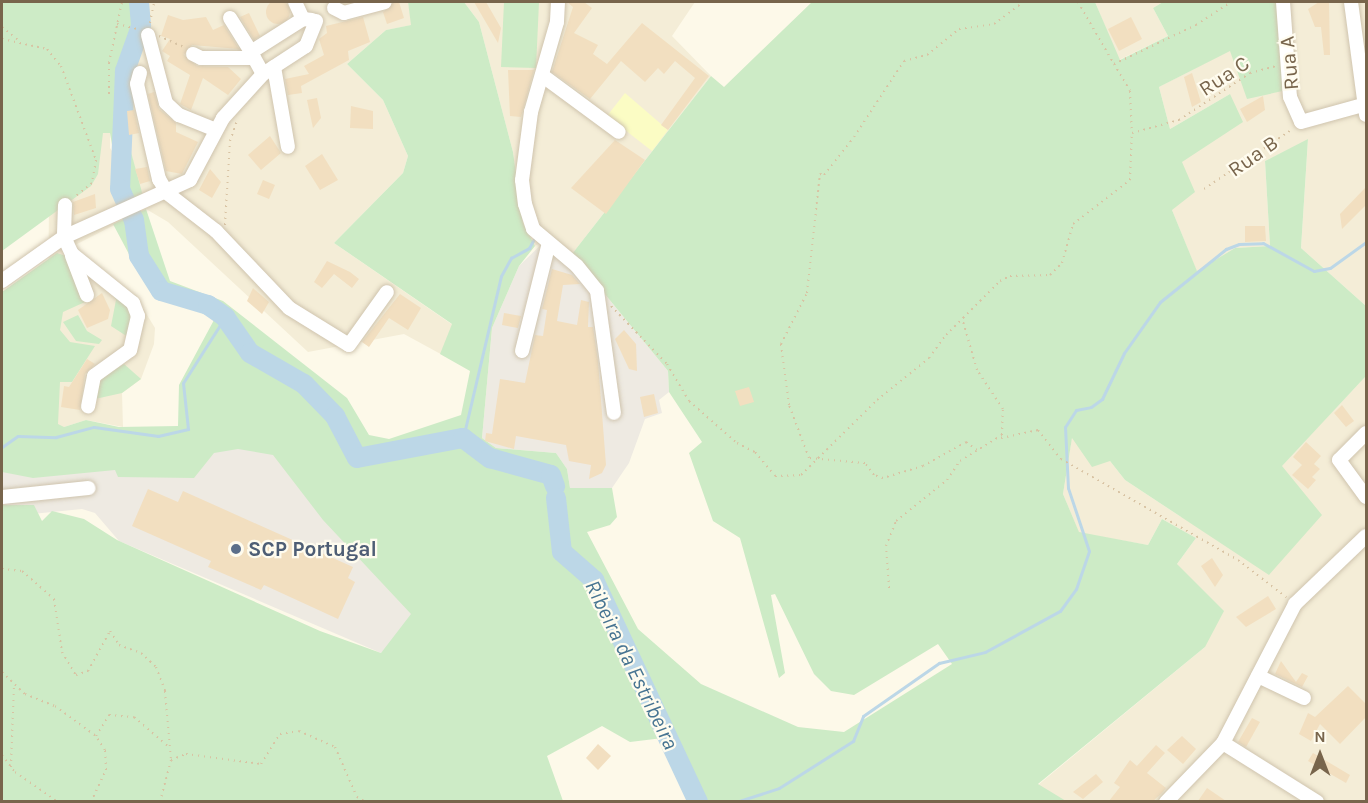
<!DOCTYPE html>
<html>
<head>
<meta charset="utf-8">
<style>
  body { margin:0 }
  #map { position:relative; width:1368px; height:803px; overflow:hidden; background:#fdf9e9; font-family:Karla,sans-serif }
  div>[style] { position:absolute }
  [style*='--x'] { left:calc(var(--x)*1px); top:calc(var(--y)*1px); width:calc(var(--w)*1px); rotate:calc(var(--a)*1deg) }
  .residential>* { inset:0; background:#f4edd7 }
  .industrial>* { inset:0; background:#eeeae2 }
  .green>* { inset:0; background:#cdebc6 }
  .sand>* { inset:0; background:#fbfcc4 }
  .stream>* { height:3px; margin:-1.5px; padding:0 1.5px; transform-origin:1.5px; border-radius:1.5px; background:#bcd7e7 }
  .river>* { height:20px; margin:-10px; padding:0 10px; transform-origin:10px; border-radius:10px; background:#bcd7e7 }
  .building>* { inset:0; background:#f2dfc0 }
  .round { border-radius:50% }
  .path>* { height:2px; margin-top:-1px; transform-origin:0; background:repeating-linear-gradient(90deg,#d8c3a3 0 1.5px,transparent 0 6px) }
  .roads { filter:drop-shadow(0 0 2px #cfc4ae) drop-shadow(0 0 2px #cfc4ae) }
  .minor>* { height:14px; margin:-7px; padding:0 7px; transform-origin:7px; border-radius:7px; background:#fff }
  .dots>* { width:16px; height:16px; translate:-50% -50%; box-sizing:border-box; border:3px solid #fffcef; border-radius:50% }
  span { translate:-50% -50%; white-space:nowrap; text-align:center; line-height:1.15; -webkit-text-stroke:4.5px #fffcef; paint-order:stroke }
  .street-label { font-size:21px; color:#78654c }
  .service-label { font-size:21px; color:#4e5e75; font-weight:700 }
  .left { translate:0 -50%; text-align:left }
  .water-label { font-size:22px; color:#487592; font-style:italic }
  .frame { position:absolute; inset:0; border:3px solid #78654c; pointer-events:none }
  .north { position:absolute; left:1290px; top:725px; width:60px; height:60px; -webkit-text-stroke:4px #fffcef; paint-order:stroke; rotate:0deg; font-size:16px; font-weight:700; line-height:24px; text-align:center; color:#78654c }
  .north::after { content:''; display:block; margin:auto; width:21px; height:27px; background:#78654c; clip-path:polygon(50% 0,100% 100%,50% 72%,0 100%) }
</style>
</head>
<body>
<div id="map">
  <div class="residential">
    <div style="clip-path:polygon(147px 2px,408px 2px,412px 25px,386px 30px,347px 64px,383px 100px,408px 156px,403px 173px,334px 243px,476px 341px,470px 370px,404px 334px,308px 352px,168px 222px,146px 209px,73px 246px,76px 254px,138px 300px,155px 328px,154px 344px,141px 379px,122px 393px,123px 427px,86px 420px,64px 427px,47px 426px,49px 202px,103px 133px,110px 133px,110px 148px,142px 196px,128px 141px,126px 106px)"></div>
    <div style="clip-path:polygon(464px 2px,695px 2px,672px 36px,711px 76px,572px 254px,549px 237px,535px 246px,523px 223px,513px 152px,479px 22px)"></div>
    <div style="clip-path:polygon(1095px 2px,1163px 2px,1153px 8px,1168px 36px,1119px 60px)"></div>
    <div style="clip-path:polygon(1279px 2px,1366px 2px,1366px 306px,1301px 248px,1308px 140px,1265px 161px,1270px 246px,1235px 248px,1197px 272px,1172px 210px,1182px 162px,1230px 94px,1170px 129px,1159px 87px,1230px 50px)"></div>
    <div style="clip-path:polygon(1366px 376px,1366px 801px,1066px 802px,1038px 785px,1205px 647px,1177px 564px,1196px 538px,1162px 519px,1148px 545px,1079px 533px,1063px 494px,1072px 437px,1110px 461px,1125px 480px,1181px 517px,1281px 466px)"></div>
  </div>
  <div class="industrial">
    <div style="clip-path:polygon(549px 237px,572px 254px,668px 371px,669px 392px,659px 400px,662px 413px,645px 419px,629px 463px,612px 488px,570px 488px,567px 469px,556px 453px,496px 448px,482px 438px,492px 328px,519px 266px)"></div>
    <div style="clip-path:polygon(237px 416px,433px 611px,381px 653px,119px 541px,95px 513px,82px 509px,2px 517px,2px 468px)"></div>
  </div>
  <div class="green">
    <div style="clip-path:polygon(2px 2px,147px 2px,126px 106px,128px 141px,143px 196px,122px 204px,110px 133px,103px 133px,98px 174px,91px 186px,2px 251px)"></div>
    <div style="clip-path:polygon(408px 2px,464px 2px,479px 22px,513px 152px,523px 223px,535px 246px,519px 266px,492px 328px,482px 438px,496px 448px,556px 453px,567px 469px,570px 488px,612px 488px,617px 517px,610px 525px,587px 532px,638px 629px,701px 684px,798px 727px,844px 732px,952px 664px,938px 644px,854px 695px,831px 691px,814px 674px,775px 594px,771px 595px,785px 673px,779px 678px,740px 538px,713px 521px,689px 453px,702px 442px,669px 392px,668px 371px,572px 254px,711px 76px,724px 87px,812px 2px,1095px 2px,1120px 60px,1168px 36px,1153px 8px,1163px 2px,1279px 2px,1287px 90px,1247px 99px,1230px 51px,1159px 87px,1170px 129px,1230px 94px,1243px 122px,1182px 162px,1195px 192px,1172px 210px,1197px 271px,1235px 248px,1270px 246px,1265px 161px,1308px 139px,1301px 248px,1366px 306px,1366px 376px,1282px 466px,1322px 515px,1269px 575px,1125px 480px,1110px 461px,1092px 467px,1072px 438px,1063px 494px,1079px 532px,1148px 545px,1162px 519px,1196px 538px,1177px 564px,1224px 611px,1205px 647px,1038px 784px,1066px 801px,690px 801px,663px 738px,630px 742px,602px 726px,547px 756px,563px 801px,2px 801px,2px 505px,34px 505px,42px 521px,52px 511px,84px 519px,117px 540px,320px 631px,381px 653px,411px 614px,323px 520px,273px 455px,238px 449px,214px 453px,194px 478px,118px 477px,115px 470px,33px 478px,2px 472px,2px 292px,57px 253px,69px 257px,85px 302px,63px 312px,60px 330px,70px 342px,95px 346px,72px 382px,60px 382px,58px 424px,64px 427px,86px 420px,119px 427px,178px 426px,179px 385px,214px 320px,199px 309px,164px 301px,139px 273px,113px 224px,146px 209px,170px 281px,223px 301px,347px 398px,369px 435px,389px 439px,461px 415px,470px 371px,440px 354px,452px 324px,334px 243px,403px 173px,408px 156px,383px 100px,347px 64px,386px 30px,411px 25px)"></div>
    <div style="clip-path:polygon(504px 2px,539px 2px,536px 68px,501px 67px)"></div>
    <div style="clip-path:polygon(112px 294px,132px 311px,131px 339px,111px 326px,116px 300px)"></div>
    <div style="clip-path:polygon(78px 315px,87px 331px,102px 340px,99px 344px,76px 341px,63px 322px)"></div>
    <div style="clip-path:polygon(124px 364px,141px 379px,122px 393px,95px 399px,101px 378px)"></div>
  </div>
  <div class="sand">
    <div style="clip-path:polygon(625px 93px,668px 130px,652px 151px,607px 116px)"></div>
  </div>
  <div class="stream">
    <div style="--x:463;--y:438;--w:166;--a:-76.8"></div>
    <div style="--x:501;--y:276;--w:21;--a:-61"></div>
    <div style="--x:511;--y:258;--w:21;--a:-29"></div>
    <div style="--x:529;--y:248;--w:10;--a:-61"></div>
    <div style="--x:2;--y:447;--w:19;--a:-35"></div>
    <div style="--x:18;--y:436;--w:38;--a:2"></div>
    <div style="--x:56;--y:437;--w:39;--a:-15"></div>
    <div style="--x:94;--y:427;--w:65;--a:8"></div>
    <div style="--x:158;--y:436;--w:31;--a:-13"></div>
    <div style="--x:188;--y:429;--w:46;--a:-96.2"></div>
    <div style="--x:183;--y:383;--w:78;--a:-57.5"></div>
    <div style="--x:736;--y:802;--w:45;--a:-18"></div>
    <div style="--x:779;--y:788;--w:88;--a:-32.4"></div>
    <div style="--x:853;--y:741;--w:27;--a:-68"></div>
    <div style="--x:863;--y:716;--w:93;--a:-34.9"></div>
    <div style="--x:939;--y:663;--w:47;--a:-13.4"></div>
    <div style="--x:985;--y:652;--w:85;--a:-28.7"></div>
    <div style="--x:1060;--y:611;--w:27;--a:-54"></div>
    <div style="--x:1076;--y:589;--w:40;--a:-71.1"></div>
    <div style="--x:1089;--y:551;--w:66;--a:-108.4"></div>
    <div style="--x:1068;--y:488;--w:61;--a:-92.8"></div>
    <div style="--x:1065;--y:427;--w:20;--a:-57"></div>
    <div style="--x:1076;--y:410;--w:15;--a:-11"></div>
    <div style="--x:1091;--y:407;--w:14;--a:-36"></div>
    <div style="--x:1102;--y:399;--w:51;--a:-64.4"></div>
    <div style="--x:1124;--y:353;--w:62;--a:-54.8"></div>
    <div style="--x:1160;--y:302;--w:85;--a:-38.8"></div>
    <div style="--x:1226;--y:249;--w:14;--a:-21"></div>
    <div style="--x:1239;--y:244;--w:24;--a:-2"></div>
    <div style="--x:1263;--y:243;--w:58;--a:28.8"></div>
    <div style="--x:1314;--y:271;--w:16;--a:-11"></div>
    <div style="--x:1330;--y:268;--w:44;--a:-35.8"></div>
  </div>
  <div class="river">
    <div style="--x:139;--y:2;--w:24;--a:85"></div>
    <div style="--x:141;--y:26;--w:48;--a:109.6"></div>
    <div style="--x:125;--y:71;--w:118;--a:92.4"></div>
    <div style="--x:120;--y:189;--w:34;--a:66"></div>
    <div style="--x:134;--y:220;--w:36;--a:82"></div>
    <div style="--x:139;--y:256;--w:41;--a:57.8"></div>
    <div style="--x:161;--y:291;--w:49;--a:16.6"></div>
    <div style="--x:208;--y:305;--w:21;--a:35"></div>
    <div style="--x:225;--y:317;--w:44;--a:55.2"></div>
    <div style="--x:250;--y:353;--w:62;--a:29.9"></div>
    <div style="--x:304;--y:384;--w:45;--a:45.9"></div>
    <div style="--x:335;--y:416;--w:47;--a:62.4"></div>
    <div style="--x:357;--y:458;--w:108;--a:-10.7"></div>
    <div style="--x:463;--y:438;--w:34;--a:37"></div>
    <div style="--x:490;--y:458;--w:63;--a:15.6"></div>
    <div style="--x:551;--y:475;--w:12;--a:70"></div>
    <div style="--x:556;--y:498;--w:54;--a:83.7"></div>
    <div style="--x:562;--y:552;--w:43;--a:41.2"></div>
    <div style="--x:594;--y:580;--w:245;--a:64.9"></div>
  </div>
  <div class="building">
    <div class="round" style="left:266px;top:0;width:24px;height:24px"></div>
    <div style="clip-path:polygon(394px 2px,399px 2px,404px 18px,387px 24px,383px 12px)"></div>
    <div style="clip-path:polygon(474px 2px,486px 2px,501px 28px,498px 43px)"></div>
    <div style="clip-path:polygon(567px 2px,584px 2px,592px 8px,574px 33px,598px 45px,593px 54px,607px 64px,642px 23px,709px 76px,668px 130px,661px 125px,695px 78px,675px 61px,664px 74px,658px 68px,645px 82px,621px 61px,590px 99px,552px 72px,573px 7px)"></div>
    <div style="clip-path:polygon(1319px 2px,1329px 2px,1330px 55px,1324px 55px,1321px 27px,1315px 27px,1308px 9px)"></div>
    <div style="clip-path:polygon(249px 13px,260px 36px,254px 40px,240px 17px)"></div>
    <div style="clip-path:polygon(168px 15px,183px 20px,206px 17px,213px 30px,224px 25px,239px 49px,192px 45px,184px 55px,197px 66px,228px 67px,241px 79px,228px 95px,203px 78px,191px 110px,180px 104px,190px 75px,167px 61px,170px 56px,162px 51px,170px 39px,161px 36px)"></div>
    <div style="clip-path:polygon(363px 17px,370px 42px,348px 51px,349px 60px,301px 86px,302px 93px,288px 95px,285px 79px,309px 74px,304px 66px,324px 55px,319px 39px,327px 33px,326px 26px)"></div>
    <div style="clip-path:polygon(1131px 17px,1142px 39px,1119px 51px,1108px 29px)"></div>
    <div style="clip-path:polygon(508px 70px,534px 70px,521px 117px,510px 116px)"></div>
    <div style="clip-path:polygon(1192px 73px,1201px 102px,1192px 107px,1184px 77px)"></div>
    <div style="clip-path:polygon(154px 92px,159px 109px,176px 123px,176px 132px,198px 142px,182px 174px,166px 171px,148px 94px)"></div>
    <div style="clip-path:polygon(1263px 96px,1265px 110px,1247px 122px,1240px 109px)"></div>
    <div style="clip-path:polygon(317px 98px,321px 118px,313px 128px,307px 100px)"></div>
    <div style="clip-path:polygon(351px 106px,373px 111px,373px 129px,350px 128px)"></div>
    <div style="clip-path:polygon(134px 110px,139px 133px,129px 135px,127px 111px)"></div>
    <div style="clip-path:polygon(270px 136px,281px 153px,261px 170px,248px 155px)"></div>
    <div style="clip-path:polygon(615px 140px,645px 160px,606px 214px,571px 188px)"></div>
    <div style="clip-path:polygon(322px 154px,338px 180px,320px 190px,305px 166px)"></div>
    <div style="clip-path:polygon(147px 167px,150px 181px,140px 184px,135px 169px)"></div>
    <div style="clip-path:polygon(210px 169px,221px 182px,212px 198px,199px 190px)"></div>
    <div style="clip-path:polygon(263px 180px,275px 185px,269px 199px,257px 194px)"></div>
    <div style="clip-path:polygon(1366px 187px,1366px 205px,1342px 229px,1340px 214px)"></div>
    <div style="clip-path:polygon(95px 194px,96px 208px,74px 215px,73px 202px)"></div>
    <div style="clip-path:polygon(1245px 226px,1265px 226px,1266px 241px,1245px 242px)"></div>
    <div style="clip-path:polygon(327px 261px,350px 272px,359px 279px,352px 288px,334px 274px,322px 288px,314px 282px)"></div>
    <div style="clip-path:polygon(552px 269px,572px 275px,580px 284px,563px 285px,557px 321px,577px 325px,581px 300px,589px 302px,588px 327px,593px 327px,598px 361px,606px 465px,602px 473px,589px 479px,591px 465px,569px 461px,566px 445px,516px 436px,514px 449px,485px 441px,486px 433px,492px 434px,500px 379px,525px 383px,535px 335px,543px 336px,547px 310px,542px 309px)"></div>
    <div style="clip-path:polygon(253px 288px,269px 302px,262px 314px,247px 301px)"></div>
    <div style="clip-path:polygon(102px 293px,110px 310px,108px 319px,87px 328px,78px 310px)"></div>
    <div style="clip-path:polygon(400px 294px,421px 308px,408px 330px,389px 318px,369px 347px,362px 342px)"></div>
    <div style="clip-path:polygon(504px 313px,521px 316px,518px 328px,502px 325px)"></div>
    <div style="clip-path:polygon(624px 330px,636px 344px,637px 371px,629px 369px,615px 339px)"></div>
    <div style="clip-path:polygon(87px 359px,95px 364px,85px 374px,80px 410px,61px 407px,64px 386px,69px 387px)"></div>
    <div style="clip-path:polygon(749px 387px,754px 402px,740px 406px,735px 391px)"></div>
    <div style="clip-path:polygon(654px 394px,658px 413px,644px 417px,640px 397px)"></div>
    <div style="clip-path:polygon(1342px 405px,1354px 421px,1346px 427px,1334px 413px)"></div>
    <div style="clip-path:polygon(1306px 442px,1321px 456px,1314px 464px,1320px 469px,1312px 477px,1316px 480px,1308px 489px,1292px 475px,1302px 465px,1293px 457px)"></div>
    <div style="clip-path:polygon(148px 489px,178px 502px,183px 491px,353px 567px,348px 578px,355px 582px,338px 619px,264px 585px,261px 590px,208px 567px,211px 561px,132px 526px)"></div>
    <div style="clip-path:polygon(1212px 558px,1223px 575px,1215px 587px,1201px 566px)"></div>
    <div style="clip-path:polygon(1268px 596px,1276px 609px,1246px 627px,1236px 617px)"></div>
    <div style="clip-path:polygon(1281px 661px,1296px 682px,1302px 673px,1308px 676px,1302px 687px,1275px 674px)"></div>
    <div style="clip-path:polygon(1348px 686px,1366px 704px,1366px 717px,1340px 744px,1320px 724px,1311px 741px,1299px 734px,1308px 713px,1315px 717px)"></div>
    <div style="clip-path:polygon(1252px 718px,1260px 722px,1246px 747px,1238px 742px)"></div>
    <div style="clip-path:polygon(1182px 736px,1196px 749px,1183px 764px,1167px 750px)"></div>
    <div style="clip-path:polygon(598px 744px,611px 756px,598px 770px,586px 758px)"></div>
    <div style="clip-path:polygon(1156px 745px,1165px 753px,1147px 773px,1166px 788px,1162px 793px,1153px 801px,1109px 801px,1120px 787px,1114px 783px,1130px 760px,1137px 766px)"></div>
    <div style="clip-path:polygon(1313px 753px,1350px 775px,1346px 783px,1308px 761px)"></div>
    <div style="clip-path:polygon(1096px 774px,1103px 782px,1083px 799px,1073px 792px)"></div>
    <div style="clip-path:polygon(1207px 788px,1226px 801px,1198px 801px)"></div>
  </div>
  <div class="path">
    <div style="--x:1078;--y:2;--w:72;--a:59.9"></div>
    <div style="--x:1114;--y:64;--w:91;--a:-25.4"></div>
    <div style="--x:1196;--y:25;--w:42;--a:-33.3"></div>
    <div style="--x:150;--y:23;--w:21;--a:-79"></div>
    <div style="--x:117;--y:24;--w:21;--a:14"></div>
    <div style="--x:2;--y:27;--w:22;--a:39"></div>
    <div style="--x:159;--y:36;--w:27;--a:24"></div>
    <div style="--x:2;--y:39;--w:46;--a:12.5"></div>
    <div style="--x:47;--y:49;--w:22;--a:51"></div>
    <div style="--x:61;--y:66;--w:100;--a:69.6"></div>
    <div style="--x:96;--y:160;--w:23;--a:100"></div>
    <div style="--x:92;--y:183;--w:22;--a:141"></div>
    <div style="--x:1114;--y:64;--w:31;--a:59"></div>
    <div style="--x:1130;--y:91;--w:42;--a:87.3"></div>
    <div style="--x:109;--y:94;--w:31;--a:-90"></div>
    <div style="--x:109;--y:63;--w:62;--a:-78"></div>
    <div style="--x:1204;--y:189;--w:105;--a:-34.1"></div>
    <div style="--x:225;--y:225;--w:84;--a:-86.6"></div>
    <div style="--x:230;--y:141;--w:21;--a:-71"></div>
    <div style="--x:611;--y:306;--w:81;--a:46"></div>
    <div style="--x:667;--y:364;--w:43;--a:59.3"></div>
    <div style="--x:689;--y:401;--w:64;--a:41.2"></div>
    <div style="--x:737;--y:443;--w:20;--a:27"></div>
    <div style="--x:755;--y:452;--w:31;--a:50"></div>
    <div style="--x:775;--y:476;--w:26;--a:-2"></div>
    <div style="--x:801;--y:475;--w:107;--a:-44.6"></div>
    <div style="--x:877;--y:400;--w:67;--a:-38.9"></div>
    <div style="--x:929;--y:358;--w:29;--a:-54"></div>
    <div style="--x:946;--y:335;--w:76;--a:-45"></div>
    <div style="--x:1000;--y:281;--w:11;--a:-27"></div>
    <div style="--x:1010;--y:276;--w:40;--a:-1.4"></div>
    <div style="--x:1050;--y:275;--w:17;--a:-45"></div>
    <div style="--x:1062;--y:263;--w:41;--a:-74.2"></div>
    <div style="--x:1073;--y:224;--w:72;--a:-37.7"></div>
    <div style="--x:1130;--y:180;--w:47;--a:-87.6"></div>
    <div style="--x:1132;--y:133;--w:49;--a:-15.5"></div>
    <div style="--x:1179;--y:120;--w:85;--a:-33.5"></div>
    <div style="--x:1250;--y:73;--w:28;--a:-15"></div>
    <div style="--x:1001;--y:438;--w:38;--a:-12"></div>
    <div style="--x:1038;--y:430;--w:37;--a:52"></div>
    <div style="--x:1061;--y:459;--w:204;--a:29.7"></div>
    <div style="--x:1238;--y:560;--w:61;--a:37.6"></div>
    <div style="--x:977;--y:450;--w:14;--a:-144"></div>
    <div style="--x:966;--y:442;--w:49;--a:150.8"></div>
    <div style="--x:923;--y:466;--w:42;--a:163.3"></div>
    <div style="--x:883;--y:478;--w:9;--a:-162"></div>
    <div style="--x:874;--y:475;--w:15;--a:-127"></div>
    <div style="--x:865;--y:463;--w:56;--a:-174.9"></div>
    <div style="--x:809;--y:458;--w:57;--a:-110.7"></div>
    <div style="--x:789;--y:405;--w:62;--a:-97.5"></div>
    <div style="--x:781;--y:344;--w:57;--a:-63"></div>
    <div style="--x:807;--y:293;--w:120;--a:-83.8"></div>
    <div style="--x:820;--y:174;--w:4;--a:14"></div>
    <div style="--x:824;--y:175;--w:48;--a:-51.7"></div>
    <div style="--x:854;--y:137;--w:91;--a:-56.7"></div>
    <div style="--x:904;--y:61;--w:24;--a:-15"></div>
    <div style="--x:927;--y:55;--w:41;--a:-39.1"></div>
    <div style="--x:959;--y:29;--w:35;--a:-8"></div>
    <div style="--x:994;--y:24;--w:36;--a:-37"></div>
    <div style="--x:2;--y:569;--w:20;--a:6"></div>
    <div style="--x:22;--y:571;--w:43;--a:41.2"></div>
    <div style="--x:54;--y:599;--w:54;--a:81.4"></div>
    <div style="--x:62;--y:652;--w:27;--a:59"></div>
    <div style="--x:76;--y:675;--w:13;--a:-18"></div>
    <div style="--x:88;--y:671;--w:46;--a:-61.2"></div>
    <div style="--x:110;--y:631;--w:17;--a:57"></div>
    <div style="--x:119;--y:645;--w:23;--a:20"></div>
    <div style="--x:141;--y:653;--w:21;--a:43"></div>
    <div style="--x:156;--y:667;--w:26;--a:69"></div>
    <div style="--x:165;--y:691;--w:69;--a:85"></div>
    <div style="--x:171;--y:760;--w:43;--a:104.7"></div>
    <div style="--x:889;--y:588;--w:42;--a:-94.1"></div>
    <div style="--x:886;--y:546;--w:27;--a:-68"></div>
    <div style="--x:896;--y:521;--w:65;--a:-38.8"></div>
    <div style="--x:947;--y:480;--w:23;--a:-56"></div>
    <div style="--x:960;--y:461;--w:49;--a:-31.8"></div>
    <div style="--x:1002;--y:435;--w:26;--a:-88"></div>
    <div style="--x:1003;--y:409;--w:47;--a:-123.7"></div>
    <div style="--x:977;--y:370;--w:54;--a:-106.1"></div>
    <div style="--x:2;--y:672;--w:32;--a:44"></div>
    <div style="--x:25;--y:694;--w:32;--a:22"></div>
    <div style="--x:55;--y:706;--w:51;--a:36.2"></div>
    <div style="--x:2;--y:755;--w:21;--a:53"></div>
    <div style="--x:15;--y:772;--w:52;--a:34.9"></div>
    <div style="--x:171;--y:760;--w:16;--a:-22"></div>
    <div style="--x:186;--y:754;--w:76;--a:7.6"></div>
    <div style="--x:261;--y:764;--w:36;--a:-58"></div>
    <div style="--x:280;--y:734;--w:19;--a:-9"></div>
    <div style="--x:299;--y:731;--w:39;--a:24"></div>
    <div style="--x:335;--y:747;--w:55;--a:66.3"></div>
    <div style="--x:357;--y:797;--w:10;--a:29"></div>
    <div style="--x:11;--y:767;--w:83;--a:-87.9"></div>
    <div style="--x:91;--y:802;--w:35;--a:-65"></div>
    <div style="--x:106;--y:770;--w:20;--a:-93"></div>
    <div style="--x:105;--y:750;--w:17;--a:-123"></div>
    <div style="--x:96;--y:736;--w:25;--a:-58"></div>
    <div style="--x:109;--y:715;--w:25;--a:5"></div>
    <div style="--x:134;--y:717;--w:46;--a:40.6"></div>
  </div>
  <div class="roads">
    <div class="minor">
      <div style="--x:295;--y:2;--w:19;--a:65"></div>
      <div style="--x:303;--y:19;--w:9;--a:6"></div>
      <div style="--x:558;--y:2;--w:20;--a:93"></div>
      <div style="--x:557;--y:22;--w:94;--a:106.1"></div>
      <div style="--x:531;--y:112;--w:69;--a:97.5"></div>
      <div style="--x:522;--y:180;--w:24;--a:83"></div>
      <div style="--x:525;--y:204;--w:26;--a:72"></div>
      <div style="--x:533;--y:229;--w:57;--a:40.1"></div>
      <div style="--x:577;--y:266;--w:32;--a:51"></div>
      <div style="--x:597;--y:291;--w:123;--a:82.1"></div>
      <div style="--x:1283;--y:2;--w:95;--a:85.8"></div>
      <div style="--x:1290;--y:97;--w:27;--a:66"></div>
      <div style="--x:1301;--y:122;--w:64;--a:-15.3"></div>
      <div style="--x:1351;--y:2;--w:114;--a:82.4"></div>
      <div style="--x:334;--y:8;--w:11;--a:27"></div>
      <div style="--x:344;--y:13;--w:42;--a:-15"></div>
      <div style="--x:230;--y:18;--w:40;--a:58"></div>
      <div style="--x:148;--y:35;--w:70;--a:75.2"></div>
      <div style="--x:166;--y:103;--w:18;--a:43"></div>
      <div style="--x:179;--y:115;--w:40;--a:22"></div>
      <div style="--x:193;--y:54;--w:9;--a:27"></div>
      <div style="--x:201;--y:58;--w:53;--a:0"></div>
      <div style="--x:274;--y:67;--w:81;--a:80.1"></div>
      <div style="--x:140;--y:73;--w:11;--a:105"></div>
      <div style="--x:137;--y:84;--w:98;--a:77"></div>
      <div style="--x:159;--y:179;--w:16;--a:60"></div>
      <div style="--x:167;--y:193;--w:62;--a:37.8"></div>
      <div style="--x:216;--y:231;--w:106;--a:46.5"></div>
      <div style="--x:289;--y:308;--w:70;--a:31.7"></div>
      <div style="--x:349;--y:345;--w:65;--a:-54.4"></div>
      <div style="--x:263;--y:74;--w:25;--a:-119"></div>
      <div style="--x:251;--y:52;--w:62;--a:-32.4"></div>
      <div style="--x:543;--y:76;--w:94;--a:36.4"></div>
      <div style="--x:65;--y:205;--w:32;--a:92"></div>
      <div style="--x:64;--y:237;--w:19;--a:65"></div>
      <div style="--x:72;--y:254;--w:78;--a:38.8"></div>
      <div style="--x:133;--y:303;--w:14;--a:69"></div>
      <div style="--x:138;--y:316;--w:35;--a:103"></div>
      <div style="--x:130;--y:350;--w:44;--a:144.2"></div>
      <div style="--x:94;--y:376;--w:31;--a:101"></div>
      <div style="--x:72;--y:256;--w:42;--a:69"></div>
      <div style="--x:2;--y:281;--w:76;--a:-35.4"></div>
      <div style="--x:64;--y:237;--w:138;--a:-24.3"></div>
      <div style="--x:190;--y:180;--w:70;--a:-62"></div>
      <div style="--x:223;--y:118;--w:59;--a:-47.7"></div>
      <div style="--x:263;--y:74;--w:51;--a:-33.1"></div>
      <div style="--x:306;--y:46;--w:27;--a:-68"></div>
      <div style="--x:522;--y:351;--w:111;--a:-76"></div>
      <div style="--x:1366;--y:433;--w:38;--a:135"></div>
      <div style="--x:1339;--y:460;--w:46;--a:53.9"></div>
      <div style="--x:2;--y:497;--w:87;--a:-5.9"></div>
      <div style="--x:1258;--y:676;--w:51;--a:25.6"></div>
      <div style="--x:1223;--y:743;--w:111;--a:32.1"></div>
      <div style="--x:1166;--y:802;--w:82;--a:-46"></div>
      <div style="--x:1223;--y:743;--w:157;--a:-62.6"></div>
      <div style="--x:1295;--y:604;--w:98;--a:-43.8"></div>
    </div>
  </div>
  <div class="dots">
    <div style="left:236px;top:549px;background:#5c6f8a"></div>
  </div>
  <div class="street-label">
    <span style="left:1289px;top:63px;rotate:-95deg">Rua A</span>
    <span style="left:1224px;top:76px;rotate:-33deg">Rua C</span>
    <span style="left:1253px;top:156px;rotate:-35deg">Rua B</span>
  </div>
  <div class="service-label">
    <span class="left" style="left:248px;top:549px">SCP Portugal</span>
  </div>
  <div class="water-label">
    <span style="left:631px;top:665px;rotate:64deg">Ribeira da Estribeira</span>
  </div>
  <div class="frame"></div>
  <div class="north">N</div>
</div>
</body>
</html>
